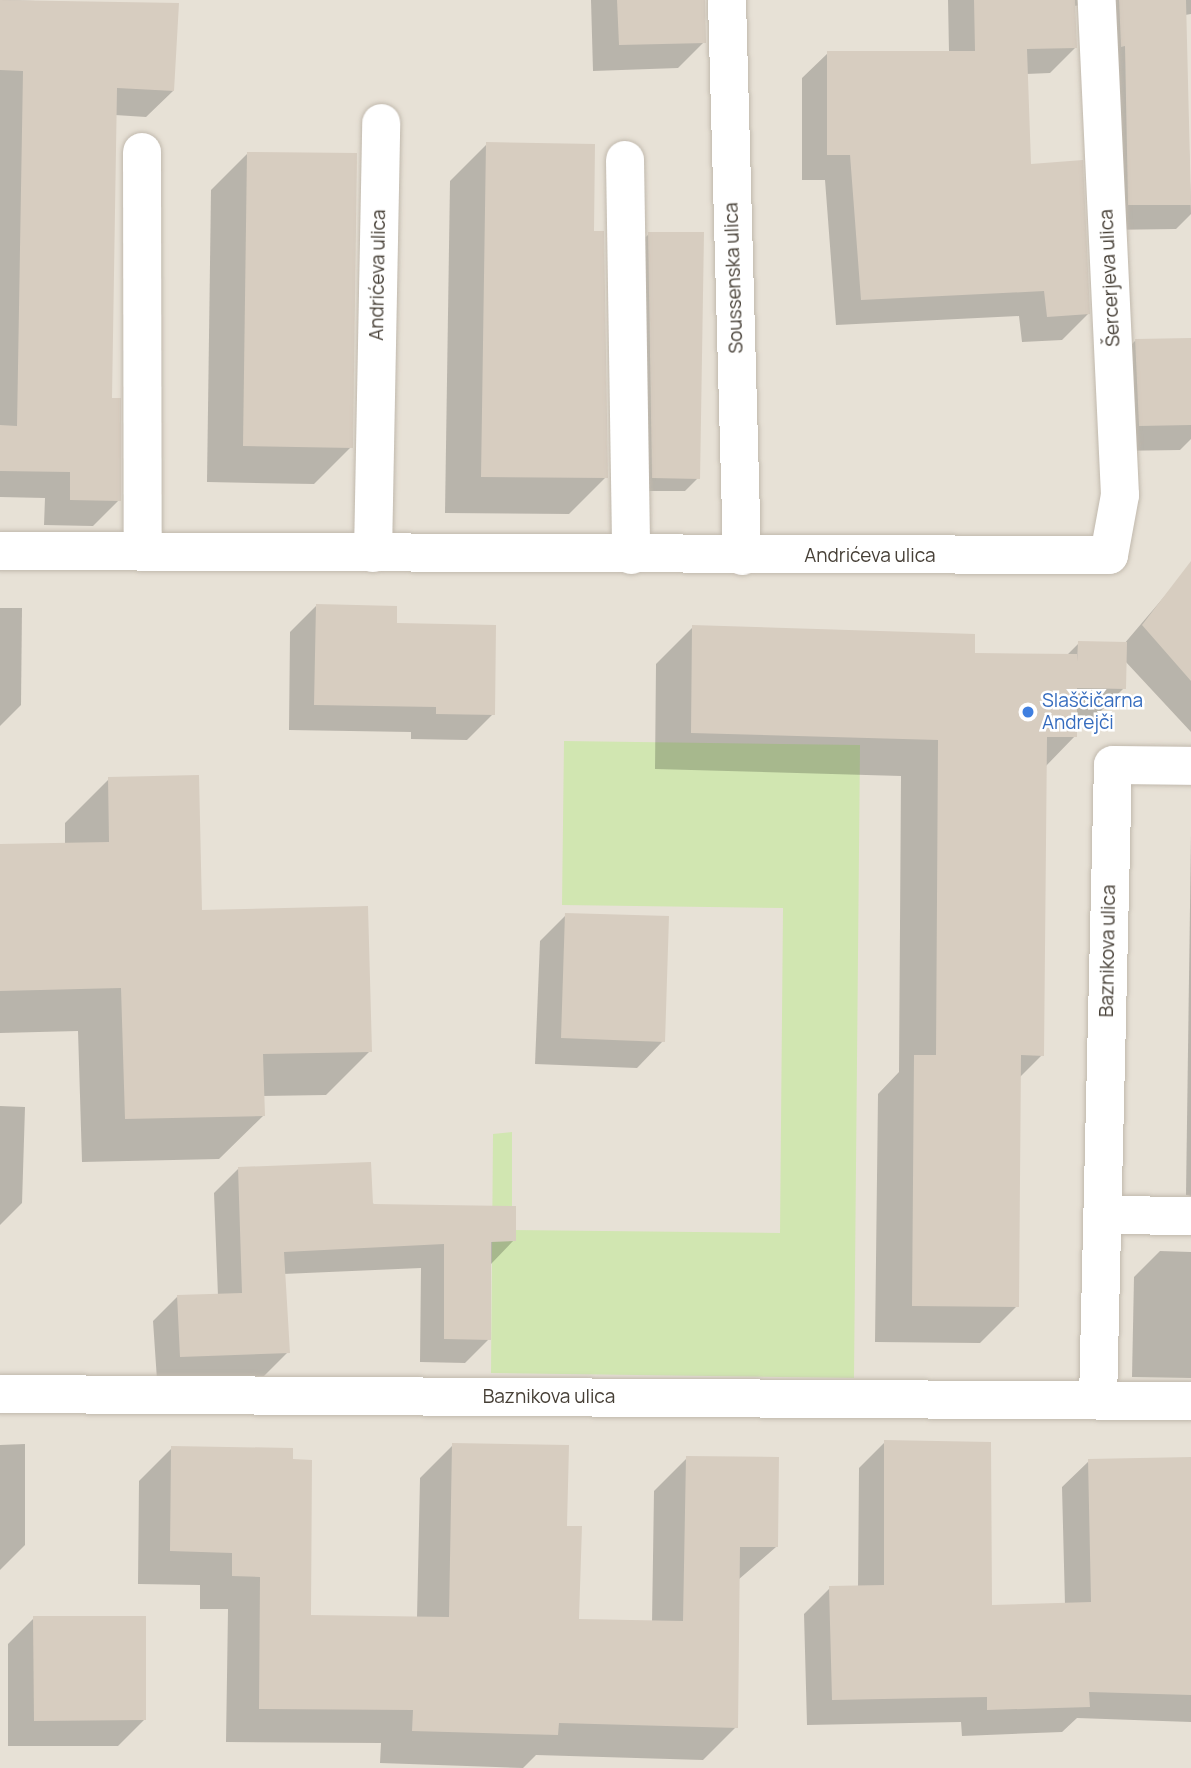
<!DOCTYPE html>
<html>
<head>
<meta charset="utf-8">
<style>
  body { margin:0 }
  #map { position:relative; width:1191px; height:1768px; overflow:hidden; background:#f3efe7; font-family:Manrope,sans-serif }
  div>[style] { position:absolute }
  [style*='--x'] { left:calc(var(--x)*1px); top:calc(var(--y)*1px); width:calc(var(--w)*1px); rotate:calc(var(--a)*1deg) }
  .residential>* { inset:0; background:#e7e1d6 }
  .green>* { inset:0; background:#d1e6b1 }
  .shadow>* { inset:0; background:#0003 }
  .building>* { inset:0; background:#d7cdc0 }
  .roads { filter:drop-shadow(0 0 2px #c1b9ad) drop-shadow(0 0 2px #c1b9ad) }
  .street>* { height:38px; margin:-19px; padding:0 19px; transform-origin:19px; border-radius:19px; background:#fff }
  .dots>* { width:19px; height:19px; translate:-50% -50%; box-sizing:border-box; border:4px solid #fff; border-radius:50% }
  span { translate:-50% -50%; white-space:nowrap; text-align:center; line-height:1.15; -webkit-text-stroke:5px #fff; paint-order:stroke }
  .street-label { font-size:19px; color:#463f36 }
  .shop-label { font-size:19px; color:#366cbe }
  .left { translate:0 -50%; text-align:left }
</style>
</head>
<body>
<div id="map">
  <div class="residential">
    <div style="clip-path:polygon(0 0,1191px 0,1191px 1768px,0 1768px)"></div>
  </div>
  <div class="green">
    <div style="clip-path:polygon(564px 741px,860px 745px,854px 1378px,491px 1373px,493px 1134px,512px 1132px,512px 1230px,780px 1233px,783px 908px,562px 905px)"></div>
  </div>
  <div class="shadow">
    <div style="clip-path:polygon(0 0,178px 5px,173px 91px,146px 117px,115px 115px,110px 400px,119px 500px,93px 526px,44px 525px,45px 498px,0 497px)"></div>
    <div style="clip-path:polygon(591px 0,703px 0,704px 42px,678px 68px,593px 71px)"></div>
    <div style="clip-path:polygon(948px 0,1191px 0,1191px 14px,1185px 15px,1191px 214px,1176px 229px,1103px 230px,1081px 5px,1074px 6px,1076px 47px,1050px 73px,1026px 74px,1030px 165px,1088px 314px,1062px 340px,1022px 342px,1019px 316px,836px 325px,825px 180px,802px 180px,802px 78px,828px 53px,949px 52px)"></div>
    <div style="clip-path:polygon(487px 144px,592px 233px,606px 477px,569px 514px,445px 513px,450px 181px)"></div>
    <div style="clip-path:polygon(248px 153px,351px 447px,314px 484px,207px 482px,211px 190px)"></div>
    <div style="clip-path:polygon(649px 234px,698px 478px,685px 491px,639px 491px,635px 247px)"></div>
    <div style="clip-path:polygon(1191px 340px,1191px 439px,1180px 450px,1113px 451px,1109px 367px,1135px 341px)"></div>
    <div style="clip-path:polygon(1175px 584px,1191px 589px,1191px 732px,1125px 661px,1124px 688px,1087px 725px,1075px 725px,1075px 736px,1045px 767px,1042px 1055px,1019px 1078px,1017px 1306px,980px 1343px,875px 1342px,878px 1094px,899px 1072px,901px 776px,655px 769px,656px 664px,693px 627px,973px 654px,1066px 656px,1079px 643px,1124px 644px)"></div>
    <div style="clip-path:polygon(316px 606px,395px 625px,493px 714px,467px 740px,411px 739px,411px 732px,289px 730px,290px 632px)"></div>
    <div style="clip-path:polygon(0 608px,22px 608px,21px 705px,0 726px)"></div>
    <div style="clip-path:polygon(109px 779px,201px 912px,370px 1051px,326px 1095px,262px 1096px,263px 1116px,219px 1159px,82px 1162px,78px 1031px,0 1033px,0 846px,65px 844px,65px 823px)"></div>
    <div style="clip-path:polygon(1191px 834px,1191px 1196px,1186px 1195px)"></div>
    <div style="clip-path:polygon(566px 915px,663px 1041px,637px 1068px,535px 1064px,540px 941px)"></div>
    <div style="clip-path:polygon(0 1106px,25px 1107px,22px 1203px,0 1225px)"></div>
    <div style="clip-path:polygon(238px 1169px,514px 1240px,491px 1264px,489px 1339px,465px 1363px,420px 1362px,421px 1268px,283px 1274px,288px 1352px,264px 1376px,157px 1380px,153px 1321px,177px 1297px,218px 1296px,214px 1193px)"></div>
    <div style="clip-path:polygon(1160px 1251px,1191px 1252px,1191px 1378px,1132px 1377px,1134px 1277px)"></div>
    <div style="clip-path:polygon(885px 1442px,990px 1607px,1065px 1605px,1062px 1487px,1089px 1461px,1191px 1459px,1191px 1722px,1077px 1718px,1062px 1732px,962px 1736px,961px 1722px,807px 1725px,804px 1614px,830px 1588px,858px 1588px,859px 1468px)"></div>
    <div style="clip-path:polygon(25px 1444px,25px 1545px,0 1570px,0 1445px)"></div>
    <div style="clip-path:polygon(453px 1445px,566px 1528px,577px 1621px,652px 1623px,654px 1491px,687px 1458px,776px 1547px,738px 1580px,736px 1727px,703px 1760px,536px 1755px,523px 1768px,380px 1763px,381px 1743px,226px 1742px,228px 1609px,200px 1609px,200px 1585px,138px 1584px,139px 1481px,172px 1448px,309px 1617px,417px 1618px,420px 1478px)"></div>
    <div style="clip-path:polygon(34px 1618px,144px 1720px,118px 1746px,8px 1746px,8px 1644px)"></div>
  </div>
  <div class="building">
    <div style="clip-path:polygon(0 0,179px 3px,174px 91px,117px 88px,112px 398px,121px 398px,121px 501px,70px 500px,70px 472px,0 471px,0 425px,17px 426px,23px 71px,0 70px)"></div>
    <div style="clip-path:polygon(617px 0,705px 0,706px 43px,619px 45px)"></div>
    <div style="clip-path:polygon(974px 0,1075px 0,1077px 48px,1027px 49px,1031px 164px,1083px 160px,1090px 314px,1047px 317px,1044px 291px,861px 300px,850px 155px,827px 155px,827px 51px,975px 51px)"></div>
    <div style="clip-path:polygon(1119px 0,1186px 0,1191px 205px,1128px 205px,1125px 46px,1121px 47px)"></div>
    <div style="clip-path:polygon(486px 142px,595px 144px,594px 231px,604px 231px,608px 478px,481px 477px)"></div>
    <div style="clip-path:polygon(247px 152px,357px 153px,353px 448px,243px 446px)"></div>
    <div style="clip-path:polygon(648px 232px,704px 232px,700px 479px,652px 478px)"></div>
    <div style="clip-path:polygon(1191px 338px,1191px 425px,1139px 426px,1135px 339px)"></div>
    <div style="clip-path:polygon(1191px 561px,1191px 681px,1142px 625px)"></div>
    <div style="clip-path:polygon(316px 604px,397px 606px,397px 623px,496px 625px,495px 715px,436px 714px,436px 707px,314px 705px)"></div>
    <div style="clip-path:polygon(692px 625px,975px 634px,975px 653px,1077px 654px,1077px 662px,1078px 641px,1127px 642px,1126px 689px,1077px 688px,1077px 737px,1047px 737px,1044px 1056px,1021px 1055px,1019px 1307px,912px 1306px,914px 1055px,936px 1055px,938px 740px,691px 733px)"></div>
    <div style="clip-path:polygon(199px 775px,202px 910px,368px 906px,372px 1052px,263px 1054px,265px 1116px,125px 1119px,121px 988px,0 991px,0 844px,109px 842px,108px 777px)"></div>
    <div style="clip-path:polygon(565px 913px,669px 916px,665px 1042px,561px 1038px)"></div>
    <div style="clip-path:polygon(371px 1162px,373px 1204px,516px 1206px,516px 1241px,491px 1242px,491px 1340px,444px 1339px,444px 1244px,284px 1252px,290px 1353px,180px 1357px,177px 1295px,242px 1293px,238px 1167px)"></div>
    <div style="clip-path:polygon(884px 1440px,991px 1442px,992px 1605px,1091px 1602px,1088px 1459px,1191px 1457px,1191px 1695px,1089px 1692px,1090px 1707px,987px 1710px,987px 1697px,832px 1700px,829px 1586px,884px 1585px)"></div>
    <div style="clip-path:polygon(452px 1443px,569px 1445px,567px 1526px,582px 1526px,579px 1619px,683px 1621px,686px 1456px,779px 1457px,778px 1547px,740px 1547px,738px 1728px,559px 1723px,558px 1735px,412px 1731px,413px 1710px,259px 1709px,260px 1577px,232px 1576px,232px 1553px,170px 1551px,171px 1446px,293px 1448px,293px 1459px,312px 1460px,311px 1615px,449px 1617px)"></div>
    <div style="clip-path:polygon(33px 1616px,146px 1616px,146px 1720px,34px 1721px)"></div>
  </div>
  <div class="roads">
    <div class="street">
      <div style="--x:727;--y:0;--w:556;--a:88.45"></div>
      <div style="--x:142;--y:152;--w:400;--a:89.9"></div>
      <div style="--x:625;--y:160;--w:395;--a:89.1"></div>
      <div style="--x:0;--y:551;--w:1109;--a:0.21"></div>
      <div style="--x:1109;--y:555;--w:61;--a:-79.6"></div>
      <div style="--x:1120;--y:495;--w:496;--a:-92.7"></div>
      <div style="--x:373;--y:553;--w:430;--a:-88.9"></div>
      <div style="--x:1102;--y:1215;--w:89;--a:0.6"></div>
      <div style="--x:0;--y:1394;--w:1191;--a:0.34"></div>
      <div style="--x:1098;--y:1400;--w:635;--a:-88.65"></div>
      <div style="--x:1113;--y:765;--w:78;--a:0.7"></div>
    </div>
  </div>
  <div class="dots">
    <div style="left:1028px;top:712px;background:#3f7fe0"></div>
  </div>
  <div class="street-label">
    <span style="left:378px;top:275px;rotate:-89deg">Andrićeva ulica</span>
    <span style="left:734px;top:278px;rotate:-92deg">Soussenska ulica</span>
    <span style="left:1110px;top:278px;rotate:-93deg">Šercerjeva ulica</span>
    <span style="left:870px;top:556px">Andrićeva ulica</span>
    <span style="left:1108px;top:951px;rotate:-89deg">Baznikova ulica</span>
    <span style="left:549px;top:1397px">Baznikova ulica</span>
  </div>
  <div class="shop-label">
    <span class="left" style="left:1042px;top:712px">Slaščičarna<br>Andrejči</span>
  </div>
</div>
</body>
</html>
